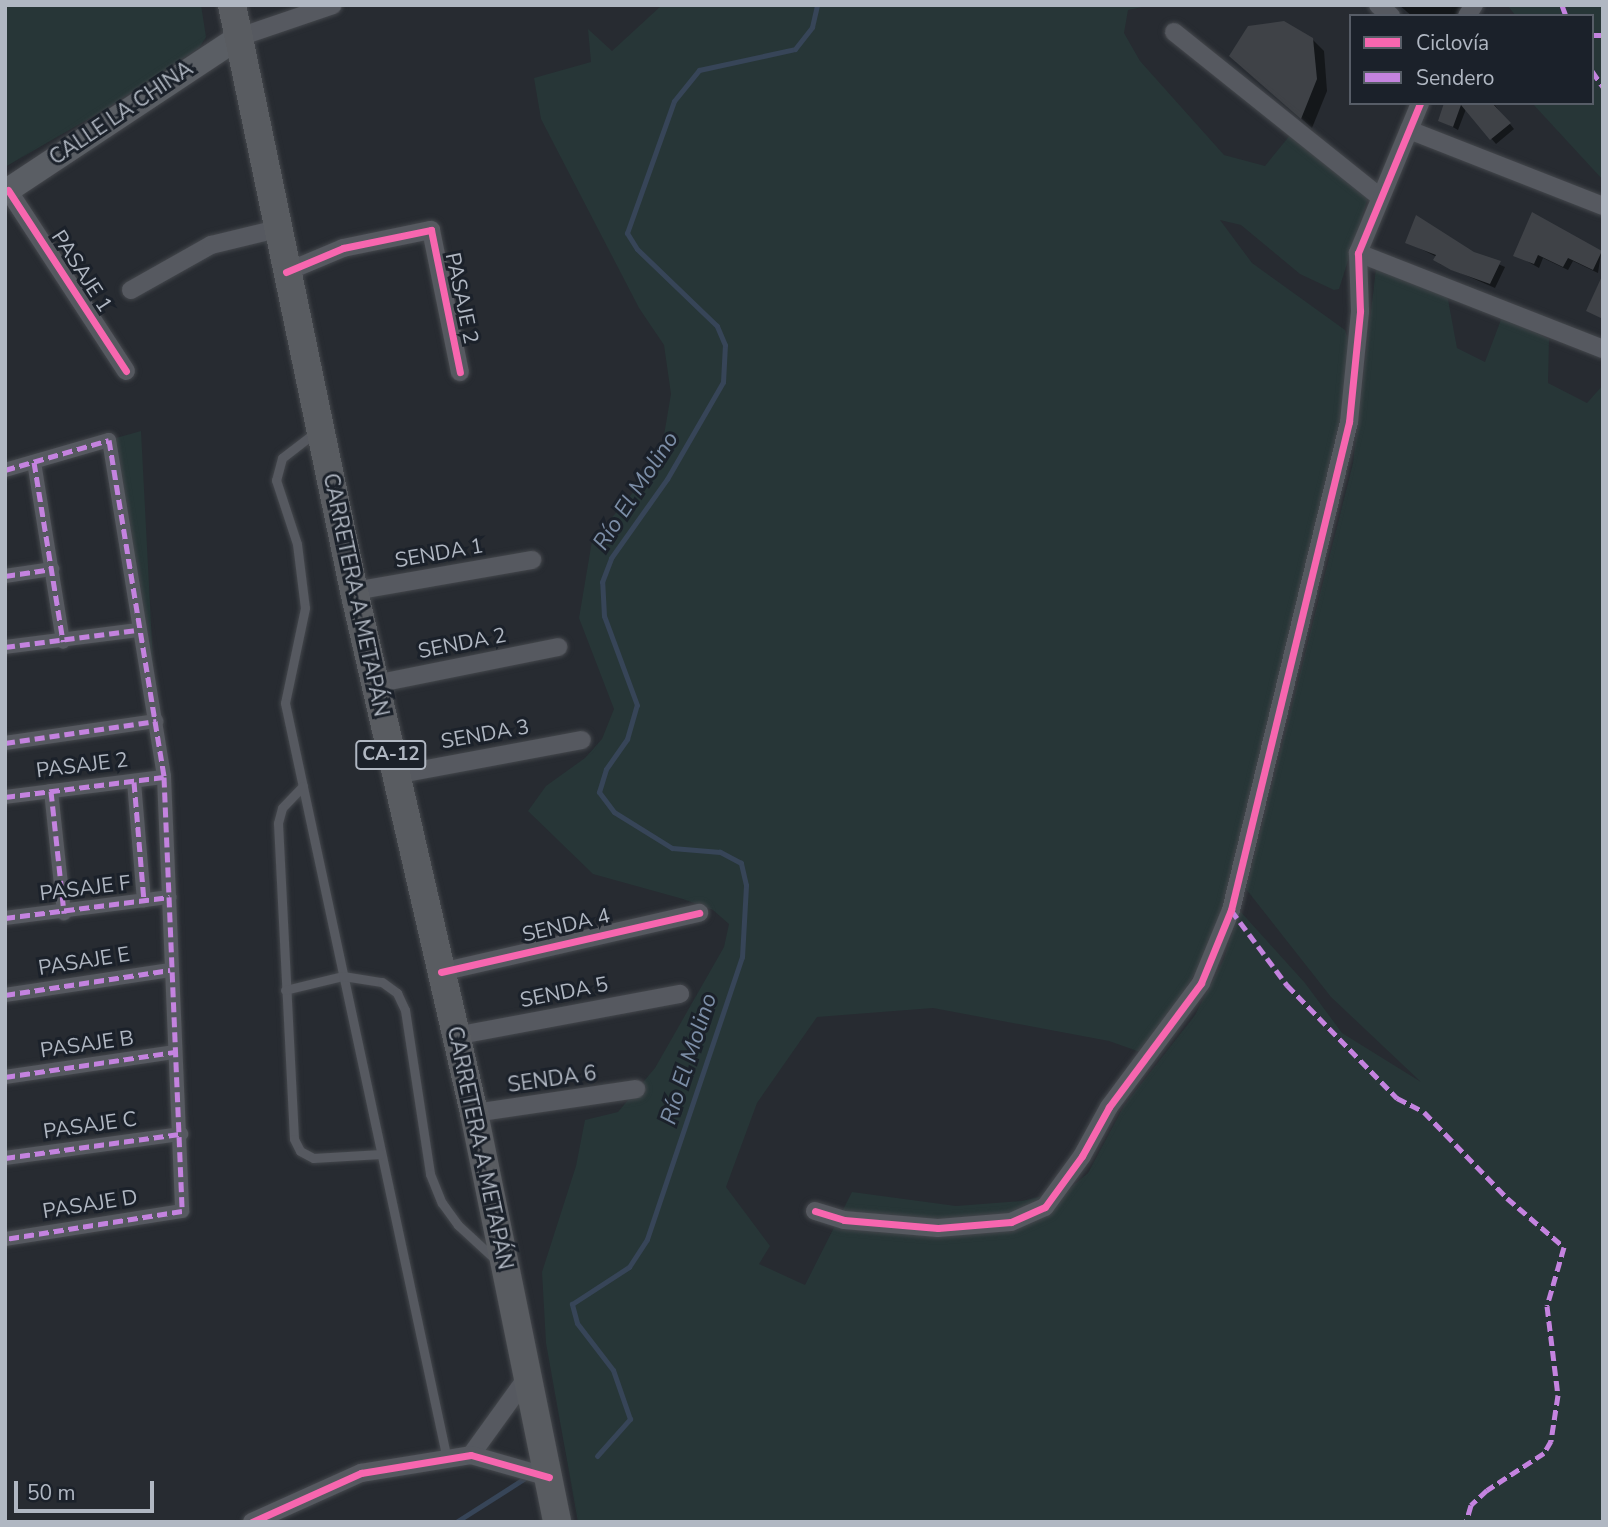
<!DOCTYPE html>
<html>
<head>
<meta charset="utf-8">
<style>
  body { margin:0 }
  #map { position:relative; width:1608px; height:1527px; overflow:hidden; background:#272b31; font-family:"Nunito Sans",sans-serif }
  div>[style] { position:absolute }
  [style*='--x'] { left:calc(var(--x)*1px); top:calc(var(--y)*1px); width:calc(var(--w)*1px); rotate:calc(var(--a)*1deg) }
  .green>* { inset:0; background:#273637 }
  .shadow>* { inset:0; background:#0007 }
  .stream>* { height:5px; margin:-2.5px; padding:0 2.5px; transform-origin:2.5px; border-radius:2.5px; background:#374558 }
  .building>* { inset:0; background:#3f4247 }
  .roads { filter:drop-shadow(0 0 2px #44474c) drop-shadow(0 0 2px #44474c) }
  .service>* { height:9px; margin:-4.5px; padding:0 4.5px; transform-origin:4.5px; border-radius:4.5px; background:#565960 }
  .pedestrian>* { height:14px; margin:-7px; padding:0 7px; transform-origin:7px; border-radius:7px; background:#565960 }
  .minor>* { height:18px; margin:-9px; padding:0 9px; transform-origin:9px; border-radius:9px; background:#565960 }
  .secondary>* { height:24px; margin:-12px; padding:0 12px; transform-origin:12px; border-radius:12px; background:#5a5e64 }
  .primary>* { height:28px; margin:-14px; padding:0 14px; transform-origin:14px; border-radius:14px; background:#595c61 }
  .quiet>* { height:5px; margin-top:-2.5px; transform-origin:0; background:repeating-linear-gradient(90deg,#c483df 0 10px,transparent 0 15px) }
  .cycleway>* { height:7px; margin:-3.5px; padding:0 3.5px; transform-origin:3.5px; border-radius:3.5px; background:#f766af }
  span { translate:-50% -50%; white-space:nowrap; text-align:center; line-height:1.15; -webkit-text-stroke:6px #1b212a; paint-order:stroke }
  .shield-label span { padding:2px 5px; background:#1b212a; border:2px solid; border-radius:5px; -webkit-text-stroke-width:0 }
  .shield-label { font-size:19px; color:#b0b7c2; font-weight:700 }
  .street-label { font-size:21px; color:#b0b7c2 }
  .water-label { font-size:23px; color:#7c8ea7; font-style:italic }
  .frame { position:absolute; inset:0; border:7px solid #b0b7c2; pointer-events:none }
  .legend { position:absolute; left:1349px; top:14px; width:245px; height:91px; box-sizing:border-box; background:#1b212a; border:2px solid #575d67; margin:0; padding:9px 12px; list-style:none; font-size:21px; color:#b0b7c2 }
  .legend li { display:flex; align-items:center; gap:14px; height:35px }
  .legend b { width:35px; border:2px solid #575d67 }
  .scale { position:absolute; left:14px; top:1481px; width:140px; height:32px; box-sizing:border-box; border:4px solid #b0b7c2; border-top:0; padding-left:9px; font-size:21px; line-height:24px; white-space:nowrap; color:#b0b7c2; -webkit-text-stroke:5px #1b212a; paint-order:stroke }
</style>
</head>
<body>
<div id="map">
  <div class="green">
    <div style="clip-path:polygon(5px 5px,201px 5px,206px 37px,199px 48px,109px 107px,5px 167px)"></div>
    <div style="clip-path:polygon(662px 5px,1152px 5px,1128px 10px,1124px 33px,1140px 61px,1224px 155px,1265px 166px,1291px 134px,1368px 198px,1339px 289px,1334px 290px,1300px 274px,1241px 225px,1220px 220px,1252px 263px,1345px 330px,1350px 346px,1338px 447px,1300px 588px,1228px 907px,1204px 960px,1143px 1053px,1109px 1041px,933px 1008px,817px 1017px,757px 1103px,726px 1187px,770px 1246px,759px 1264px,805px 1285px,852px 1192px,956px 1206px,1022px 1201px,1068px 1190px,1088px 1173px,1124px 1106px,1195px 1015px,1224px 959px,1239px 910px,1305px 983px,1342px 1033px,1421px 1082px,1331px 997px,1246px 889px,1353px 463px,1376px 269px,1447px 294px,1457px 348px,1485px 362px,1502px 317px,1549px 339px,1548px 383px,1587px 403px,1603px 385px,1603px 1522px,578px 1522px,546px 1343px,542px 1272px,576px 1166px,585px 1120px,618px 1112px,655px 1068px,724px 947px,729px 924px,713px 910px,683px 899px,593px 874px,528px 811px,546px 786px,585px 758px,602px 739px,614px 709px,579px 618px,592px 541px,647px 476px,663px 441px,671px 394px,664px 345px,639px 308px,541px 119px,534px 78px,591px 62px,588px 29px,612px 51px)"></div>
    <div style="clip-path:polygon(1507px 5px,1603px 5px,1603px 180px,1532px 103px,1592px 103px,1592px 16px,1516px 16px)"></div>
    <div style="clip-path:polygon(141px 431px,156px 721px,109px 440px)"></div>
  </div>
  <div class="shadow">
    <div style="clip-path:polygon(1399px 5px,1479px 5px,1469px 16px,1412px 16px)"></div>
    <div style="clip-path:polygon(1312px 39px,1324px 51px,1327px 91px,1312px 128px,1243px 67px)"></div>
    <div style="clip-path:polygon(1445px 103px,1493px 103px,1514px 129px,1496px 144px,1466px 109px,1458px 130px,1440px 120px)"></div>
    <div style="clip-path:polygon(1407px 242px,1473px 253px,1505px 267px,1495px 288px,1440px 264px,1437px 257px)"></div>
    <div style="clip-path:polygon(1601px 253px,1598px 273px,1573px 261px,1568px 270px,1543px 258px,1539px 268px,1516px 255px)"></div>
  </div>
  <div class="stream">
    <div style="--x:597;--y:1456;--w:50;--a:-48.3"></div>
    <div style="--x:630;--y:1419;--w:52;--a:-109.1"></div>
    <div style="--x:613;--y:1370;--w:59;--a:-127.5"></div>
    <div style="--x:577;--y:1323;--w:20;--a:-105"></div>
    <div style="--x:572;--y:1304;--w:68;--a:-33"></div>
    <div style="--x:629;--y:1267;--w:33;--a:-57"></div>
    <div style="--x:647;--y:1239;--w:298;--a:-71.4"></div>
    <div style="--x:742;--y:957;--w:72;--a:-86.8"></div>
    <div style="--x:746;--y:885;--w:23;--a:-103"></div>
    <div style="--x:741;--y:863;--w:24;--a:-152"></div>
    <div style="--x:720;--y:852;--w:48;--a:-175.2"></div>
    <div style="--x:672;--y:848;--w:68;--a:-148.2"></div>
    <div style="--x:614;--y:812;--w:25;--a:-127"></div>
    <div style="--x:599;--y:792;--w:24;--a:-73"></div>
    <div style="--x:606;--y:769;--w:37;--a:-55"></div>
    <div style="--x:627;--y:739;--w:35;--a:-74"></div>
    <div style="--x:637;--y:705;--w:95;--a:-110.3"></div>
    <div style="--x:604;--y:616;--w:34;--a:-93"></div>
    <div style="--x:602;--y:582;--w:26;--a:-69"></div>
    <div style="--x:611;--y:558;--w:97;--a:-54.7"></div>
    <div style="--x:667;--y:479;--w:112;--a:-60"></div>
    <div style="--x:723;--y:382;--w:37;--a:-87"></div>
    <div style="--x:725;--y:345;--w:21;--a:-113"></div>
    <div style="--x:717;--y:326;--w:111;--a:-136.1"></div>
    <div style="--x:637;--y:249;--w:19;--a:-122"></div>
    <div style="--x:627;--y:233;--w:140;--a:-70.4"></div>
    <div style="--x:674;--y:101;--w:40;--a:-51"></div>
    <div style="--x:699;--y:70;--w:98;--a:-12.3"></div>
    <div style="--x:795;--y:49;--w:28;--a:-52"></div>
    <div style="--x:812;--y:27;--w:23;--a:-77"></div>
    <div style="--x:456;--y:1522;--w:82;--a:-32.5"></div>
  </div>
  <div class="building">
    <div style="clip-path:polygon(1284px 21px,1313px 38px,1317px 79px,1301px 119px,1229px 56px,1248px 26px)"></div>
    <div style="clip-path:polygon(1444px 103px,1492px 103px,1511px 123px,1490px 140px,1461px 105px,1453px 127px,1438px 121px)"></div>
    <div style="clip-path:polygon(1532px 212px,1602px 251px,1593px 270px,1568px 258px,1563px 267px,1538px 255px,1534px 264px,1513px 256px)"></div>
    <div style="clip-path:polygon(1416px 215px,1474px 252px,1501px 261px,1490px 284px,1451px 270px,1433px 260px,1436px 255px,1405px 243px)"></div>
    <div style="clip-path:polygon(1603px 274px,1603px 319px,1586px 311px)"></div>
  </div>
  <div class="roads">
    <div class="service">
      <div style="--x:317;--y:431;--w:44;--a:142.4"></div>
      <div style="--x:282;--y:458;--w:23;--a:105"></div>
      <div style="--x:276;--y:480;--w:67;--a:71.8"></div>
      <div style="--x:297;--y:544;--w:64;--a:82.9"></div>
      <div style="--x:305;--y:608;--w:97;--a:101.9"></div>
      <div style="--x:285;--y:703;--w:773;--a:77.91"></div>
      <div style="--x:303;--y:786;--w:30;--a:134"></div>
      <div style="--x:282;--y:808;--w:16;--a:105"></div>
      <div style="--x:278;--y:823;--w:316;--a:87.1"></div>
      <div style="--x:294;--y:1139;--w:13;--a:63"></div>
      <div style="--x:300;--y:1151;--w:15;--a:28"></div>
      <div style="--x:313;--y:1158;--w:68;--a:-3.4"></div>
      <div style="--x:285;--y:990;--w:60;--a:-13.6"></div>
      <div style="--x:343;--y:976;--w:39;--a:9"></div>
      <div style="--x:382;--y:982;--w:19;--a:36"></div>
      <div style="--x:397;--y:993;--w:19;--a:65"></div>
      <div style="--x:405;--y:1010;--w:166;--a:81.3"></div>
      <div style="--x:430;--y:1174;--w:31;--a:68"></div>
      <div style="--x:442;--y:1203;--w:27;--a:54"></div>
      <div style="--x:458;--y:1225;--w:53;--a:42.7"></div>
    </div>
    <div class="pedestrian">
      <div style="--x:34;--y:462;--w:182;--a:80.8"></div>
      <div style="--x:5;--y:470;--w:108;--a:-16.1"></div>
      <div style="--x:109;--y:440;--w:341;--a:80.7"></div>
      <div style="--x:164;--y:777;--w:434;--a:87.6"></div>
      <div style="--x:182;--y:1211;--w:179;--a:171"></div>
      <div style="--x:5;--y:576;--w:48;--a:-8.5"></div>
      <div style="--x:5;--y:647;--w:133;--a:-7.3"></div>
      <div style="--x:5;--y:743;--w:153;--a:-8.3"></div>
      <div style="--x:134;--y:782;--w:119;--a:85.2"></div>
      <div style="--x:51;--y:791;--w:123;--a:83.9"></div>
      <div style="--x:5;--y:797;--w:160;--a:-7.2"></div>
      <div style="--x:5;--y:918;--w:166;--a:-7.3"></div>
      <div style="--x:5;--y:995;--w:167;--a:-8.6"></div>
      <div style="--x:5;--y:1077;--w:172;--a:-8.4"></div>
      <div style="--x:5;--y:1158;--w:178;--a:-7.8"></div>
    </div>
    <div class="minor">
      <div style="--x:1378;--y:5;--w:17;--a:40"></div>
      <div style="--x:1467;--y:16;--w:13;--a:-58"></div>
      <div style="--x:1174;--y:32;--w:264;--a:38.7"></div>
      <div style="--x:239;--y:37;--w:99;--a:-18.8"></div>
      <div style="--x:1409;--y:130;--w:208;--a:21.4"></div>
      <div style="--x:8;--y:190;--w:216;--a:56.9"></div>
      <div style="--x:1358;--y:253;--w:263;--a:21.4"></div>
      <div style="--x:286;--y:272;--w:62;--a:-22.8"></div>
      <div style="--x:343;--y:248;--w:90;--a:-11.6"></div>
      <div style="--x:431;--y:230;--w:145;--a:78.5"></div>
      <div style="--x:131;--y:290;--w:92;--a:-29.4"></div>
      <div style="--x:211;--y:245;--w:68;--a:-13.6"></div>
      <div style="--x:354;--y:591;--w:181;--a:-9.9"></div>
      <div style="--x:375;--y:684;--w:187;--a:-11.4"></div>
      <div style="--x:395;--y:775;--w:190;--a:-10.6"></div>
      <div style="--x:441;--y:972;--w:265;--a:-12.9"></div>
      <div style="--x:455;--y:1036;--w:229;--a:-10.6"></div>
      <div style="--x:474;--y:1113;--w:164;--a:-8.4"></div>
      <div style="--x:815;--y:1211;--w:30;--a:17"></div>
      <div style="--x:844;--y:1220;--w:94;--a:4.9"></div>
      <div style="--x:938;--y:1228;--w:73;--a:-4.7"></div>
      <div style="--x:1011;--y:1222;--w:37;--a:-24"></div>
      <div style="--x:1045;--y:1207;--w:63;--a:-54"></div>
      <div style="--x:1082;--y:1156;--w:56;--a:-61.1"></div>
      <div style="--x:1109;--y:1107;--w:154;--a:-53.4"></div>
      <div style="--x:1201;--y:983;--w:79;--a:-67.7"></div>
      <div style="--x:1231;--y:910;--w:502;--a:-76.41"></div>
      <div style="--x:1349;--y:422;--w:112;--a:-84.3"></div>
      <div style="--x:1360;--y:311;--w:58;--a:-92"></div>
      <div style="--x:1358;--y:253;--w:162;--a:-67.5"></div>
      <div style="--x:471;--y:1455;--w:97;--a:-54.2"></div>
      <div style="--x:252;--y:1522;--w:120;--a:-24.2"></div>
      <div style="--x:361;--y:1473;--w:111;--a:-9.3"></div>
      <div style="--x:471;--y:1455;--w:81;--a:15.8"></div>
    </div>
    <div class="secondary">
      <div style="--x:5;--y:192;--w:281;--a:-33.5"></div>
    </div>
    <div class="primary">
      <div style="--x:232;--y:5;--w:599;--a:78.24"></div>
      <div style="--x:354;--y:591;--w:536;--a:77.05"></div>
      <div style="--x:474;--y:1113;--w:417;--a:78.5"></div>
    </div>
  </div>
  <div class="quiet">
    <div style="--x:1562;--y:5;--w:12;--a:70"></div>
    <div style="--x:1592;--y:35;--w:11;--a:0"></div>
    <div style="--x:1592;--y:71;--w:19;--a:55"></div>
    <div style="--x:34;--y:462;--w:182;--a:80.8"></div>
    <div style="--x:5;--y:470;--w:108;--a:-16.1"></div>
    <div style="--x:109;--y:440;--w:341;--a:80.7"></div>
    <div style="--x:164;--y:777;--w:434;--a:87.6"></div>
    <div style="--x:182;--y:1211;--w:179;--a:171"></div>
    <div style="--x:5;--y:576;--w:48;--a:-8.5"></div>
    <div style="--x:5;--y:647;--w:133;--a:-7.3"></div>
    <div style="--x:5;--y:743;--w:153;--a:-8.3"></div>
    <div style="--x:134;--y:782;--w:119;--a:85.2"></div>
    <div style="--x:51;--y:791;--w:123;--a:83.9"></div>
    <div style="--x:5;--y:797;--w:160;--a:-7.2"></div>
    <div style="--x:1231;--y:910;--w:94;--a:53.3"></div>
    <div style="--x:1287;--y:985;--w:158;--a:45.8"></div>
    <div style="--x:1397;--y:1098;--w:30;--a:27"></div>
    <div style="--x:1424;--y:1112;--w:120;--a:46"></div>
    <div style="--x:1507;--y:1198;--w:75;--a:40.7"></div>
    <div style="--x:1564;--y:1247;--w:61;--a:106.1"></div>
    <div style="--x:1547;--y:1306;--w:90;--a:83"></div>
    <div style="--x:1558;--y:1395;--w:47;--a:98.7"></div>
    <div style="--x:1551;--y:1441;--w:14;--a:120"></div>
    <div style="--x:1544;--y:1453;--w:68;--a:147"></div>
    <div style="--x:1487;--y:1490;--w:22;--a:137"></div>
    <div style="--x:1471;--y:1505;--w:18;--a:106"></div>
    <div style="--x:5;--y:918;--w:166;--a:-7.3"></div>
    <div style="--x:5;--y:995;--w:167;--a:-8.6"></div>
    <div style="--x:5;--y:1077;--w:172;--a:-8.4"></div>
    <div style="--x:5;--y:1158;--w:178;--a:-7.8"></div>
  </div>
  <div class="cycleway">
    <div style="--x:8;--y:190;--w:216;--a:56.9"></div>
    <div style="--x:286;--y:272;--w:62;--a:-22.8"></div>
    <div style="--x:343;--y:248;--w:90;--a:-11.6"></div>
    <div style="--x:431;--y:230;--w:145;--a:78.5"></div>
    <div style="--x:441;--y:972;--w:265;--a:-12.9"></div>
    <div style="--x:815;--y:1211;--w:30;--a:17"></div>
    <div style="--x:844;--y:1220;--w:94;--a:4.9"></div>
    <div style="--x:938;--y:1228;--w:73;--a:-4.7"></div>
    <div style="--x:1011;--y:1222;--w:37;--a:-24"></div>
    <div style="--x:1045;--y:1207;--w:63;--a:-54"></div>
    <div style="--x:1082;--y:1156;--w:56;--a:-61.1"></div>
    <div style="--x:1109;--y:1107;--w:154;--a:-53.4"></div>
    <div style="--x:1201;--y:983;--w:79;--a:-67.7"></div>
    <div style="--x:1231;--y:910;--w:502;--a:-76.41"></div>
    <div style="--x:1349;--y:422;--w:112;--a:-84.3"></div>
    <div style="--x:1360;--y:311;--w:58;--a:-92"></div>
    <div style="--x:1358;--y:253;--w:162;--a:-67.5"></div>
    <div style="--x:252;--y:1522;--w:120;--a:-24.2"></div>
    <div style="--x:361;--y:1473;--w:111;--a:-9.3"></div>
    <div style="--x:471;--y:1455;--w:81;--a:15.8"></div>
  </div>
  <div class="shield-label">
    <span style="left:391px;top:755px">CA-12</span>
  </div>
  <div class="street-label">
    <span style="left:121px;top:113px;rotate:-34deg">CALLE LA CHINA</span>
    <span style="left:82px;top:271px;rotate:57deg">PASAJE 1</span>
    <span style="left:462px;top:298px;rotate:78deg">PASAJE 2</span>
    <span style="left:439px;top:553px;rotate:-10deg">SENDA 1</span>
    <span style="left:356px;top:595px;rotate:78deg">CARRETERA A METAPÁN</span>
    <span style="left:462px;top:643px;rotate:-11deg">SENDA 2</span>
    <span style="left:485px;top:734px;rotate:-10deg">SENDA 3</span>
    <span style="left:82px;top:765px;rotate:-7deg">PASAJE 2</span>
    <span style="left:85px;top:888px;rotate:-7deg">PASAJE F</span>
    <span style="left:566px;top:925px;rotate:-13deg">SENDA 4</span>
    <span style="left:84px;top:961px;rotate:-9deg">PASAJE E</span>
    <span style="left:564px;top:992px;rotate:-11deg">SENDA 5</span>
    <span style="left:87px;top:1044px;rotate:-8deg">PASAJE B</span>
    <span style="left:552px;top:1079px;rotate:-8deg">SENDA 6</span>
    <span style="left:90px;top:1125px;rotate:-8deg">PASAJE C</span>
    <span style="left:480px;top:1148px;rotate:78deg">CARRETERA A METAPÁN</span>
    <span style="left:90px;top:1204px;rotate:-9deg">PASAJE D</span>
  </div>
  <div class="water-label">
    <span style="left:636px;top:491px;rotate:-57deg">Río El Molino</span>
    <span style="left:689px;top:1059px;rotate:-72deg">Río El Molino</span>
  </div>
  <div class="frame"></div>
  <ul class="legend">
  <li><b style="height:9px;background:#f766af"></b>Ciclovía</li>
  <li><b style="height:9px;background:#c483df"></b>Sendero</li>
  </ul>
  <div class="scale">50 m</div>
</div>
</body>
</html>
